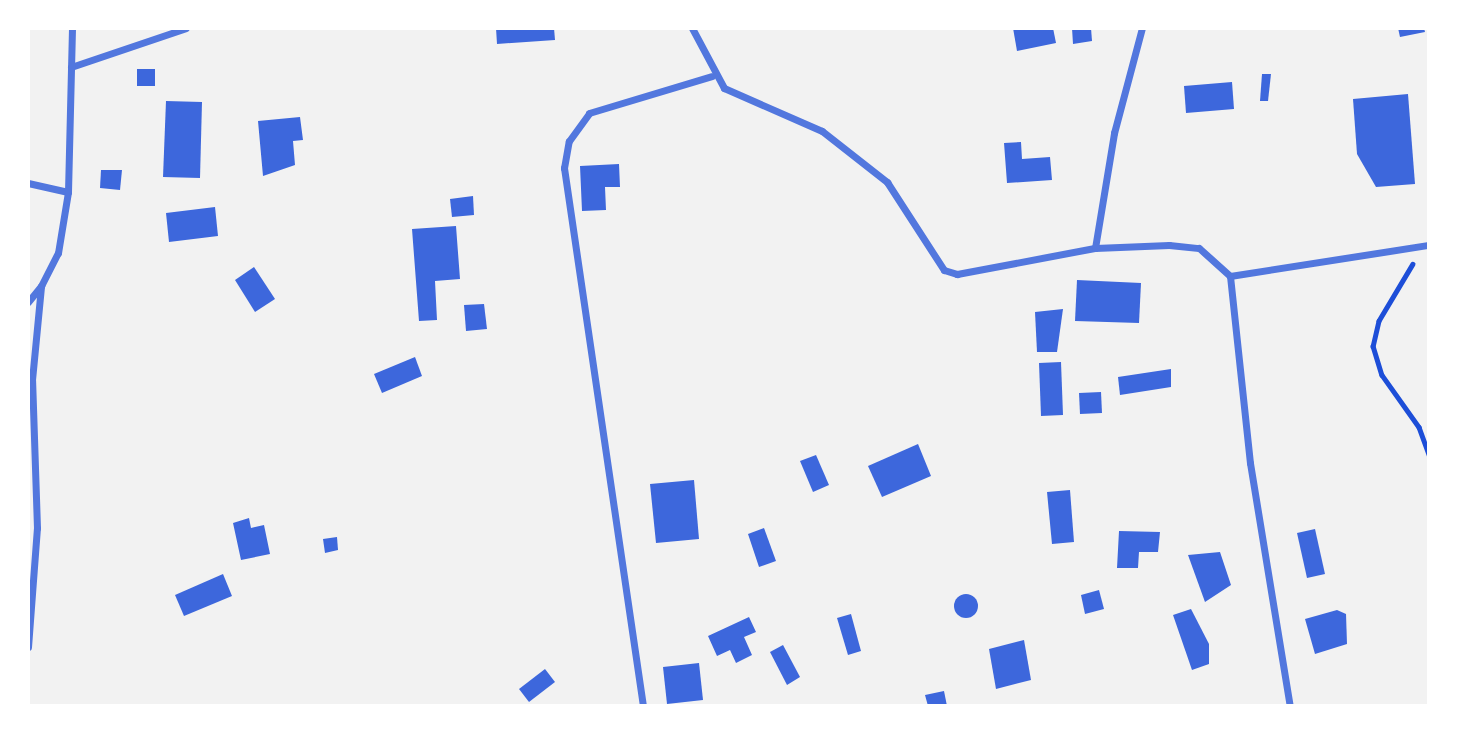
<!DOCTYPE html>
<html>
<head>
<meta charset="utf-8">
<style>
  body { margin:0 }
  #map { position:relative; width:1457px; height:734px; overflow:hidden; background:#f2f2f2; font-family:Figtree,sans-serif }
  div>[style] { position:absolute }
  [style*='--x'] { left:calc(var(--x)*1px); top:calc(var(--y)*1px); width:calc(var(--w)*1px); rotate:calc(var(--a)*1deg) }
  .building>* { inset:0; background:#3d67dc }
  .round { border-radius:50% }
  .path>* { height:4.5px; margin:-2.25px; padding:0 2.25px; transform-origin:2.25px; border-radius:2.25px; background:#1d4ed8 }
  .minor>* { height:7px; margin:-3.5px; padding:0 3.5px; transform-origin:3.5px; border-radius:3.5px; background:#5277de }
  span { translate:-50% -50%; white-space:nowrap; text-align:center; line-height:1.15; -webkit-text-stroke:5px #fff; paint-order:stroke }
  .frame { position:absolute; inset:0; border:30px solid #fff; pointer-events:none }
</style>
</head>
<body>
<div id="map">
  <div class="building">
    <div style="clip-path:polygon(496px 28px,554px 28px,555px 40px,497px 44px)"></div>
    <div style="clip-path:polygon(1013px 28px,1053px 28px,1056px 43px,1017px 51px)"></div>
    <div style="clip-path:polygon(1072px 28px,1091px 28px,1092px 41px,1073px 44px)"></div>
    <div style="clip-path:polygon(1398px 28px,1424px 28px,1425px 32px,1400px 37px)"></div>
    <div style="clip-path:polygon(137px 69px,155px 69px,155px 86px,137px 86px)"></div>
    <div style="clip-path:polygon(1262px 74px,1271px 74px,1268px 101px,1260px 101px)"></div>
    <div style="clip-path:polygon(1232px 82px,1234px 109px,1186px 113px,1184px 86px)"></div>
    <div style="clip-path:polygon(1408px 94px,1415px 184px,1376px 187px,1357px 154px,1353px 99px)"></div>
    <div style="clip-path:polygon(166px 101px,202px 102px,200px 178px,163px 177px)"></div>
    <div style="clip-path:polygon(300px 117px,303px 140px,293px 141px,295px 165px,263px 176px,258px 121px)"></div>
    <div style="clip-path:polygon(1021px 142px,1022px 159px,1050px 157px,1052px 180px,1007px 183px,1004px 143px)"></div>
    <div style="clip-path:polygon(619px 164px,620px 187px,605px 187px,606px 210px,582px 211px,580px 166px)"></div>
    <div style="clip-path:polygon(101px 170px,122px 170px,120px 190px,100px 188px)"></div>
    <div style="clip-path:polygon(473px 196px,474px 215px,452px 217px,450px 199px)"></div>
    <div style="clip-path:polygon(215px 207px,218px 236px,169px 242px,166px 213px)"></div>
    <div style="clip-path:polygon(456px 226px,460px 279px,435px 281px,437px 320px,419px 321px,412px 229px)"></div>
    <div style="clip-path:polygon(254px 267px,275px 299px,255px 312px,235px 280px)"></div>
    <div style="clip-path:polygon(1077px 280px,1141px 283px,1139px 323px,1075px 321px)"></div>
    <div style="clip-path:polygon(484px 304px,487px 329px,466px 331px,464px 305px)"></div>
    <div style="clip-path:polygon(1063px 309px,1057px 352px,1037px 352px,1035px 312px)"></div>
    <div style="clip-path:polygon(415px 357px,422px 376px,382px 393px,374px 374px)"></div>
    <div style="clip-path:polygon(1061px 362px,1063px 415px,1041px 416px,1039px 363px)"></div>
    <div style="clip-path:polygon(1171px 369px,1171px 387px,1120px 395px,1118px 377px)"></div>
    <div style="clip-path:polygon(1101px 392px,1102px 413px,1080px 414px,1079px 393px)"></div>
    <div style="clip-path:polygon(918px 444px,931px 476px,882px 497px,868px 466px)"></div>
    <div style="clip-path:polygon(816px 455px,829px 485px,813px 492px,800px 461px)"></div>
    <div style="clip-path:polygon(694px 480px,699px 539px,656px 543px,650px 484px)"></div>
    <div style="clip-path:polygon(1070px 490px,1074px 542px,1052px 544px,1047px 492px)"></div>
    <div style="clip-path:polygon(249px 518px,251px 528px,264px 525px,270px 554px,241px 560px,233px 523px)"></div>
    <div style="clip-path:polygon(764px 528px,776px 561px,759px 567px,748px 534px)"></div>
    <div style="clip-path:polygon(1315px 529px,1325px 574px,1307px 578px,1297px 533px)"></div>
    <div style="clip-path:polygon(1119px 531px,1160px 532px,1158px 552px,1139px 552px,1138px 568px,1117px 568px)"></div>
    <div style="clip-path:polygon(337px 537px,338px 550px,325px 553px,323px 539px)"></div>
    <div style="clip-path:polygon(1220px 552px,1231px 585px,1205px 602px,1188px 555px)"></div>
    <div style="clip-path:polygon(223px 574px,232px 596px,184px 616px,175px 595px)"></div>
    <div style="clip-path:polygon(1099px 590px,1104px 609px,1085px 614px,1081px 595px)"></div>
    <div class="round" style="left:954px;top:594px;width:24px;height:24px"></div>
    <div style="clip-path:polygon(1191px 609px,1209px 644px,1209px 664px,1192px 670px,1173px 615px)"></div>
    <div style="clip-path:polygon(1337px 610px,1346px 614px,1347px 644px,1315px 654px,1305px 619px)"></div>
    <div style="clip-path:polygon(851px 614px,861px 651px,848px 655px,837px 618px)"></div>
    <div style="clip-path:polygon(749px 617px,756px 632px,744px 637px,752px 655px,736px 663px,730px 650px,717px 656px,708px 636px)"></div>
    <div style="clip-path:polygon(1024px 640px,1031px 680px,996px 689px,989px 649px)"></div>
    <div style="clip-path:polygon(783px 645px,800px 677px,787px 685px,770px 652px)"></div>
    <div style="clip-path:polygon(699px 663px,703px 700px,667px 704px,663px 667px)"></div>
    <div style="clip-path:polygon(545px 669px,555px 682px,529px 702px,519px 689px)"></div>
    <div style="clip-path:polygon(944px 691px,947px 706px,928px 706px,925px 695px)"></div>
  </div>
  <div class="path">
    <div style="--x:1413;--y:264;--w:66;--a:120.8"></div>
    <div style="--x:1379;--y:321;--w:26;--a:103"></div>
    <div style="--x:1373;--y:346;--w:30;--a:73"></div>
    <div style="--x:1382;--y:375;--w:64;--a:54.6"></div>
    <div style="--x:1419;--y:427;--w:30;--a:70"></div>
  </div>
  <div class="minor">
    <div style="--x:692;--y:28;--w:68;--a:61.9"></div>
    <div style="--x:724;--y:88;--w:107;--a:23.7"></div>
    <div style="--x:822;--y:131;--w:83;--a:38.1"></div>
    <div style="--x:887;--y:182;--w:105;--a:57.1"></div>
    <div style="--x:944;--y:270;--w:14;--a:17"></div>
    <div style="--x:957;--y:274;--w:140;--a:-10.7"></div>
    <div style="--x:1095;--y:248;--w:74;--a:-2.3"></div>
    <div style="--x:1169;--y:245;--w:30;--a:6"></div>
    <div style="--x:1199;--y:248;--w:42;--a:42.1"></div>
    <div style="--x:1230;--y:276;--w:201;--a:-8.9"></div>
    <div style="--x:71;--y:67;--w:121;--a:-18.7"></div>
    <div style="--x:28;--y:183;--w:41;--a:12.7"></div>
    <div style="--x:1095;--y:248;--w:117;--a:-80.6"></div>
    <div style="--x:1114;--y:133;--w:109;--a:-75.1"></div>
    <div style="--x:1230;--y:276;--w:188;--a:83.9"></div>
    <div style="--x:1250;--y:463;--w:246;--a:80.7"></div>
    <div style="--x:28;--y:302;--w:21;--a:-51"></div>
    <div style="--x:28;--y:647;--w:119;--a:-85.7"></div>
    <div style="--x:37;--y:528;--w:148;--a:-91.9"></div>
    <div style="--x:32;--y:380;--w:94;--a:-84.5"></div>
    <div style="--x:41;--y:286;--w:37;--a:-63"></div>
    <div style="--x:58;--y:253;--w:62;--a:-80.7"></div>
    <div style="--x:68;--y:192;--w:164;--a:-88.6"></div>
    <div style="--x:643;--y:706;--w:544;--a:-98.35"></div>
    <div style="--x:564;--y:168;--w:27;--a:-80"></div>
    <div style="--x:569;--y:141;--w:34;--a:-54"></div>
    <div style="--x:589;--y:113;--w:128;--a:-16.7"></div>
  </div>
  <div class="frame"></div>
</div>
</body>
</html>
